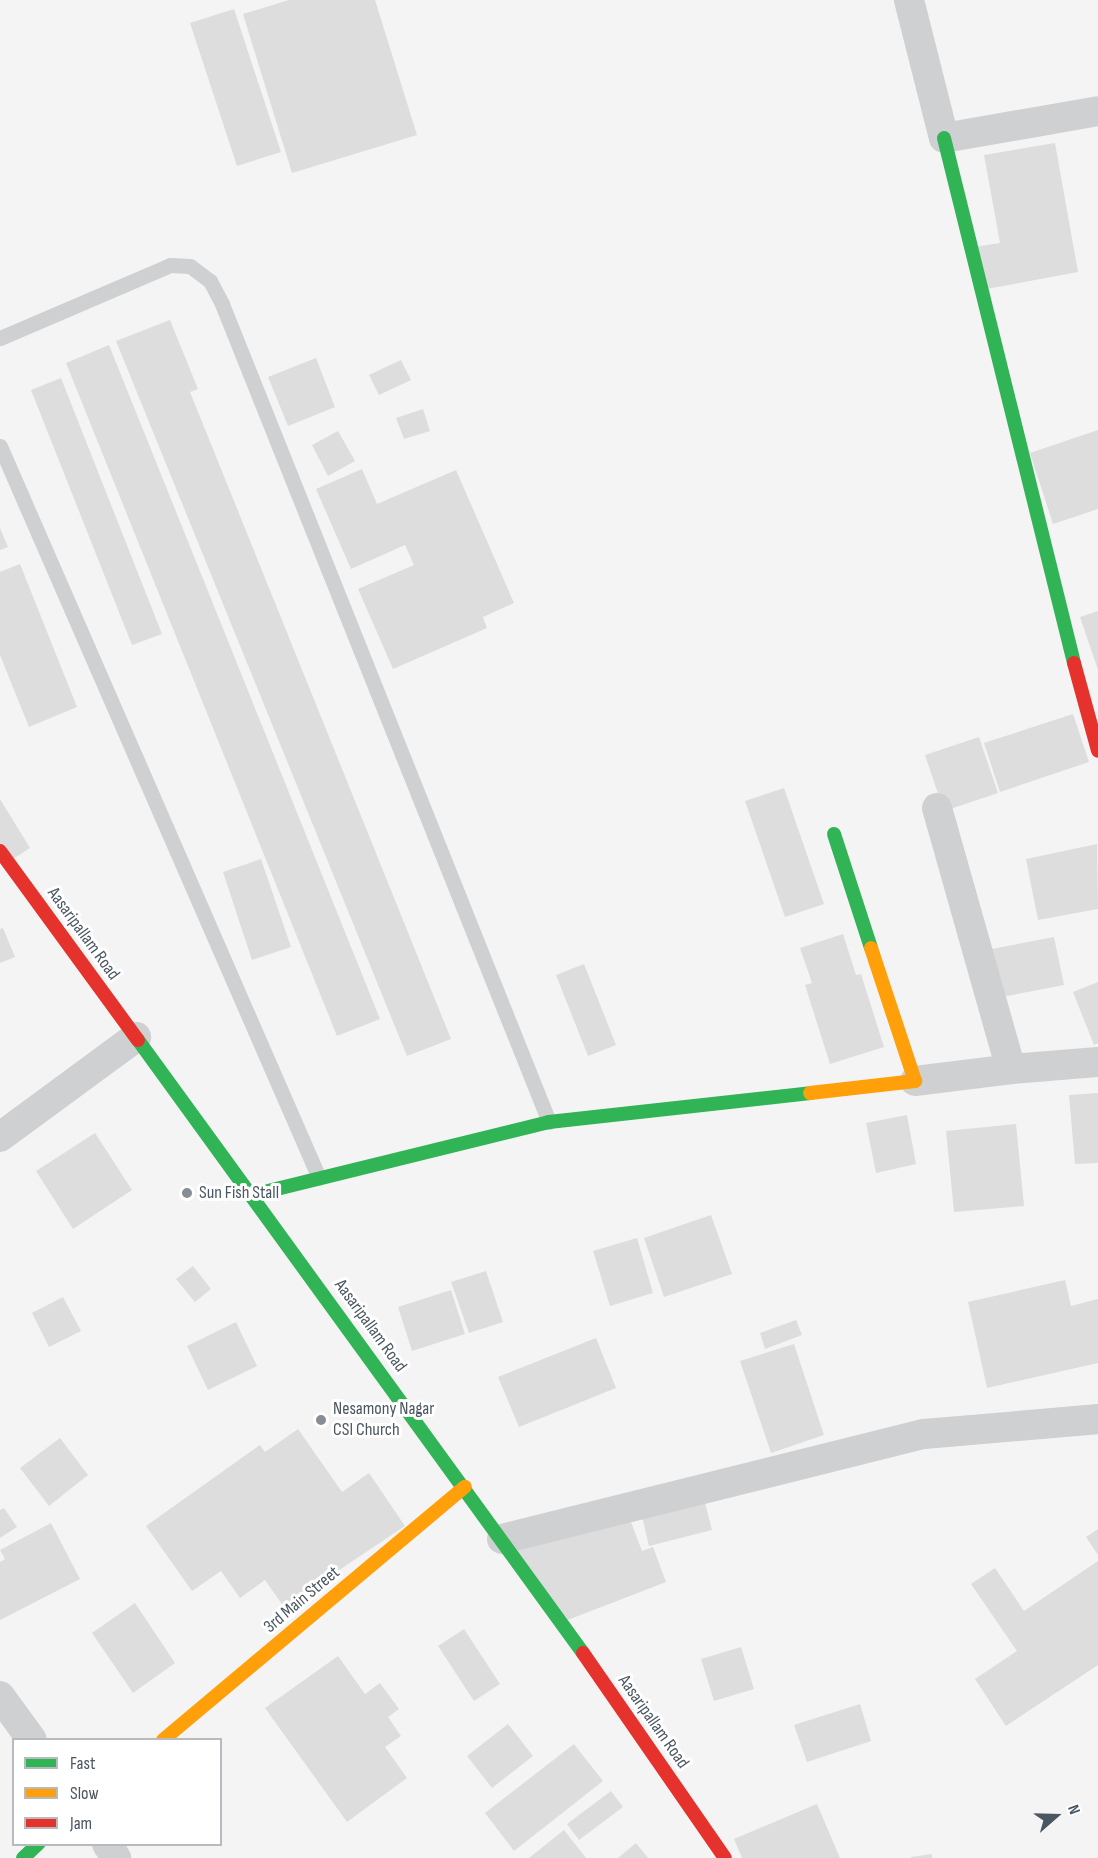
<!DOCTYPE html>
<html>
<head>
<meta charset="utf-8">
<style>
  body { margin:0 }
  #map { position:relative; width:1098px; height:1858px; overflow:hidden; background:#f4f4f4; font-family:"Sofia Sans Condensed",sans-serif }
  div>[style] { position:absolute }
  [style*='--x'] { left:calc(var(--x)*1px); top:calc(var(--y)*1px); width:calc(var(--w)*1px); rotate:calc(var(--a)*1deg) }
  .building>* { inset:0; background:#ddddde }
  .lane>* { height:15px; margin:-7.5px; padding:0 7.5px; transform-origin:7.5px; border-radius:7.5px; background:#ced0d2 }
  .street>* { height:30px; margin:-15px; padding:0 15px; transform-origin:15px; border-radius:15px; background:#ced0d2 }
  .fast>* { height:14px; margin:-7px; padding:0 7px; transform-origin:7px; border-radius:7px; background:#30b455 }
  .slow>* { height:14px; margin:-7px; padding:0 7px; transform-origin:7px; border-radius:7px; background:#ff9f0a }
  .jam>* { height:14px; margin:-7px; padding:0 7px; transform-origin:7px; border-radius:7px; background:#e5322d }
  .dots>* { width:16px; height:16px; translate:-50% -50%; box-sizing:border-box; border:3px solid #fff; border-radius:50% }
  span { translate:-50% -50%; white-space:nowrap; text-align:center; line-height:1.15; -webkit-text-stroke:6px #fff; paint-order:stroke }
  .street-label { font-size:18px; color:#4a5661 }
  .poi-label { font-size:18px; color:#4a5661 }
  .left { translate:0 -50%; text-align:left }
  .legend { position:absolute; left:12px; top:1738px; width:210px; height:108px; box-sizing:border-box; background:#fff; border:2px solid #b7bbc0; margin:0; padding:8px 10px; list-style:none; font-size:18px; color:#4a5661 }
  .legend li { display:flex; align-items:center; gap:12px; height:30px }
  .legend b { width:30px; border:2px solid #b7bbc0 }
  .north { position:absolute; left:1026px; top:1786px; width:60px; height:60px; -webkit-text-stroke:4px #fff; paint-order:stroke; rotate:70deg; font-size:16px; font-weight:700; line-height:24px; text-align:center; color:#4a5661 }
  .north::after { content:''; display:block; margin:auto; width:21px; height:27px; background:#4a5661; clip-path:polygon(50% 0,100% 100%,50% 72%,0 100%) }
</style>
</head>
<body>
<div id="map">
  <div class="building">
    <div style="clip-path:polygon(289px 0,375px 0,417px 135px,292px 173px,243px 14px)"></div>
    <div style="clip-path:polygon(234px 9px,281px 152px,237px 166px,190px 23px)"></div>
    <div style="clip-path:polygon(1055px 143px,1078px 272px,981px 290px,974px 247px,1000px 243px,984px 155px)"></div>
    <div style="clip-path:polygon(170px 320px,198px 389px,190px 392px,451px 1039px,407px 1056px,116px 341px)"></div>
    <div style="clip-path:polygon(109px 345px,380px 1019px,337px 1036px,66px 363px)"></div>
    <div style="clip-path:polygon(316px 358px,335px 407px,288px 426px,268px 377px)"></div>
    <div style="clip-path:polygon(401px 360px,411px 380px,379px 395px,369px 375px)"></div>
    <div style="clip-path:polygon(61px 378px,162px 634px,132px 645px,31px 390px)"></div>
    <div style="clip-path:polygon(423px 409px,430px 431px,404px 439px,396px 418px)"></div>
    <div style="clip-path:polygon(1098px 430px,1098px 509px,1053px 524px,1030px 453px)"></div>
    <div style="clip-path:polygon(338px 431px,355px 461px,328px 476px,312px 445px)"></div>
    <div style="clip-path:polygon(362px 469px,377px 504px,456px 470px,514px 603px,483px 617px,487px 628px,393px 669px,358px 589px,414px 565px,405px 545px,351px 569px,316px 489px)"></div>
    <div style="clip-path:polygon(0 528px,8px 547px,0 550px)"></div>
    <div style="clip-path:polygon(20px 564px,77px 707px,29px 727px,0 655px,0 572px)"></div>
    <div style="clip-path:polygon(1098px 611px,1098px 670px,1080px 617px)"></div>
    <div style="clip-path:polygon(1073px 714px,1089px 762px,1000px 792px,984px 743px)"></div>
    <div style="clip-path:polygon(979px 737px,998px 793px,944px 811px,925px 755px)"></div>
    <div style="clip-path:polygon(784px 788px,824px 904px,785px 917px,745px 801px)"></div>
    <div style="clip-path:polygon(0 799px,30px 848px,10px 861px,0 843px)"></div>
    <div style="clip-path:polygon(1097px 844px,1098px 909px,1038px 920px,1026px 859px)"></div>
    <div style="clip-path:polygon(261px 859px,291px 947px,252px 960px,223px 872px)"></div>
    <div style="clip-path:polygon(3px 928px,15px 957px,0 963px,0 929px)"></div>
    <div style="clip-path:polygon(843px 934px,856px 975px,861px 974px,884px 1047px,830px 1064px,805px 985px,812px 983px,800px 948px)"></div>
    <div style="clip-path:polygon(1054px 937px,1064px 985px,997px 998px,987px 950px)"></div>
    <div style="clip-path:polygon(584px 964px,616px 1045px,588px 1056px,556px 975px)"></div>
    <div style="clip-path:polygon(1098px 982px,1098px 1043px,1094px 1045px,1073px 992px)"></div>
    <div style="clip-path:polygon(1098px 1093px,1098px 1163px,1075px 1164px,1069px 1095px)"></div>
    <div style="clip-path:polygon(907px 1115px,916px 1164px,876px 1173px,866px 1123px)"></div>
    <div style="clip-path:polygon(1016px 1124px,1024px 1206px,954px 1212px,946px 1131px)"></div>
    <div style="clip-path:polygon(95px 1133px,132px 1190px,73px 1229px,36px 1171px)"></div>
    <div style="clip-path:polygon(711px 1215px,732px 1274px,664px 1297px,644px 1238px)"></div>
    <div style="clip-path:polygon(637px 1238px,653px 1293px,610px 1306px,593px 1251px)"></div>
    <div style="clip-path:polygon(193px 1266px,211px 1289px,195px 1302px,176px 1279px)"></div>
    <div style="clip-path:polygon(486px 1271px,503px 1322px,469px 1333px,451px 1282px)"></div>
    <div style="clip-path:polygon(1065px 1280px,1071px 1306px,1098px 1299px,1098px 1363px,987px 1388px,968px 1302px)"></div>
    <div style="clip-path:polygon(451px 1290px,465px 1334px,412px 1351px,398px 1307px)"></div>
    <div style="clip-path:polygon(63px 1297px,81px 1331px,49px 1347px,32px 1313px)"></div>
    <div style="clip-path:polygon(796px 1320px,802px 1335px,765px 1349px,760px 1333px)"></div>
    <div style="clip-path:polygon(236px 1322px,257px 1366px,208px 1390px,187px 1346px)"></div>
    <div style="clip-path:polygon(596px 1338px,616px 1388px,519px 1427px,498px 1377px)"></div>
    <div style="clip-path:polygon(794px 1344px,824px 1435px,771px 1453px,740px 1361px)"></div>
    <div style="clip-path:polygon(298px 1429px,342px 1492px,369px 1473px,405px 1526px,284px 1607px,265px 1580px,240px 1598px,221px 1571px,192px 1591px,146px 1526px,260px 1445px,265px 1452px)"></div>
    <div style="clip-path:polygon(60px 1438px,88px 1475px,49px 1506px,20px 1468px)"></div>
    <div style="clip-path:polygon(704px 1499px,712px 1530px,649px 1546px,642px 1516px)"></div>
    <div style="clip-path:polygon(4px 1508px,17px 1527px,0 1538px,0 1510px)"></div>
    <div style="clip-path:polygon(626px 1509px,642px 1551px,653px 1547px,666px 1582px,565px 1621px,516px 1551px)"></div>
    <div style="clip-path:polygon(51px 1523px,80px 1579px,0 1620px,0 1562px,5px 1559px,0 1550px)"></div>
    <div style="clip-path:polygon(1098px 1529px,1098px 1555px,1086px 1537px)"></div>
    <div style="clip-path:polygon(1098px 1561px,1098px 1665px,1006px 1726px,975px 1679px,1017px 1651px,971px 1584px,995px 1568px,1024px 1611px)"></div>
    <div style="clip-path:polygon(135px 1603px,175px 1663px,133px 1693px,92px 1633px)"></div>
    <div style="clip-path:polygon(464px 1629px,500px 1684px,474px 1701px,438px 1646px)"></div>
    <div style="clip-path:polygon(741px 1647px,754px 1689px,714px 1701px,701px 1659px)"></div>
    <div style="clip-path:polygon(338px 1656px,365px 1694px,380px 1683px,399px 1709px,388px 1717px,401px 1736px,385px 1747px,407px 1778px,347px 1822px,265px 1708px)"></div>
    <div style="clip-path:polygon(860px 1704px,871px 1741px,807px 1762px,794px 1725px)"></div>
    <div style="clip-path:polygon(508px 1724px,533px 1756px,492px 1788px,467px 1756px)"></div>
    <div style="clip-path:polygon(574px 1744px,603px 1781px,514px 1851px,485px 1813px)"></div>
    <div style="clip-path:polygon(611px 1791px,623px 1807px,579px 1840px,567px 1824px)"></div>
    <div style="clip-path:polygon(817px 1804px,840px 1858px,742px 1858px,734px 1839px)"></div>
    <div style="clip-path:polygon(564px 1830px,586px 1858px,529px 1858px)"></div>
    <div style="clip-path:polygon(636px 1843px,648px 1858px,618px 1858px)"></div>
    <div style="clip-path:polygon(932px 1854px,932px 1858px,911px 1858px,911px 1857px)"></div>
  </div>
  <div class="lane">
    <div style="--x:0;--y:338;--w:185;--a:-23.2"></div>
    <div style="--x:170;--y:265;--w:20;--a:3"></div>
    <div style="--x:190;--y:266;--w:25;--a:37"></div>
    <div style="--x:210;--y:281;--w:26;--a:62"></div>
    <div style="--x:222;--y:304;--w:881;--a:68.21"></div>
    <div style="--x:0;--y:446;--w:798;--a:66.45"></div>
  </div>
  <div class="street">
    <div style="--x:909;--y:0;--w:142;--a:75.8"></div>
    <div style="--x:944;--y:138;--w:156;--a:-9.9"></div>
    <div style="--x:937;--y:808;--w:271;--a:74.2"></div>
    <div style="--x:1011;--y:1069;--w:87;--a:-4.6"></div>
    <div style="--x:915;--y:1081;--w:97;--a:-7.1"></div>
    <div style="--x:0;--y:1137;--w:169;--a:-36.3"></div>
    <div style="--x:502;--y:1539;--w:435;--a:-14"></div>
    <div style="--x:924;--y:1434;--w:175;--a:-4.9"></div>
    <div style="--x:0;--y:1696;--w:54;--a:54"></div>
    <div style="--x:107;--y:1844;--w:17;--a:57"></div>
  </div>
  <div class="fast">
    <div style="--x:944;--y:138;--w:541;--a:76.09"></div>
    <div style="--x:834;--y:834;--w:120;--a:72"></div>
    <div style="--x:138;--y:1040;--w:757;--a:54.02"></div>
    <div style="--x:252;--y:1195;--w:306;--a:-13.8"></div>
    <div style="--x:549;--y:1122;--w:263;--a:-6.3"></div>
    <div style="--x:23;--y:1858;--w:21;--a:-43"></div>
  </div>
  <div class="slow">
    <div style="--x:810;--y:1093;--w:106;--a:-6.5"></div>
    <div style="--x:915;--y:1081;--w:140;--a:-108.3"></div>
    <div style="--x:163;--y:1740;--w:394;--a:-40"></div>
  </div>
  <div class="jam">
    <div style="--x:1074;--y:663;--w:91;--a:74.7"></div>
    <div style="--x:0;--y:851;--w:234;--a:53.9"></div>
    <div style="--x:583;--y:1653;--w:249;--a:55.3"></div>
  </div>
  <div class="dots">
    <div style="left:187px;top:1193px;background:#868d94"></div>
    <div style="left:321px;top:1420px;background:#868d94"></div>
  </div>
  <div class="street-label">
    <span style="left:83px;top:934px;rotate:54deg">Aasaripallam Road</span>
    <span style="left:370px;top:1326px;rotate:54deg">Aasaripallam Road</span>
    <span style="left:302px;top:1600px;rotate:-40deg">3rd Main Street</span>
    <span style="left:653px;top:1722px;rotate:55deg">Aasaripallam Road</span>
  </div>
  <div class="poi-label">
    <span class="left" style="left:199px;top:1193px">Sun Fish Stall</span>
    <span class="left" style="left:333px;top:1420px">Nesamony Nagar<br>CSI Church</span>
  </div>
  <ul class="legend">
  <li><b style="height:8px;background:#30b455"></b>Fast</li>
  <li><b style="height:8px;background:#ff9f0a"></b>Slow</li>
  <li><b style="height:8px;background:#e5322d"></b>Jam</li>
  </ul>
  <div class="north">N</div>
</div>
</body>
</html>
